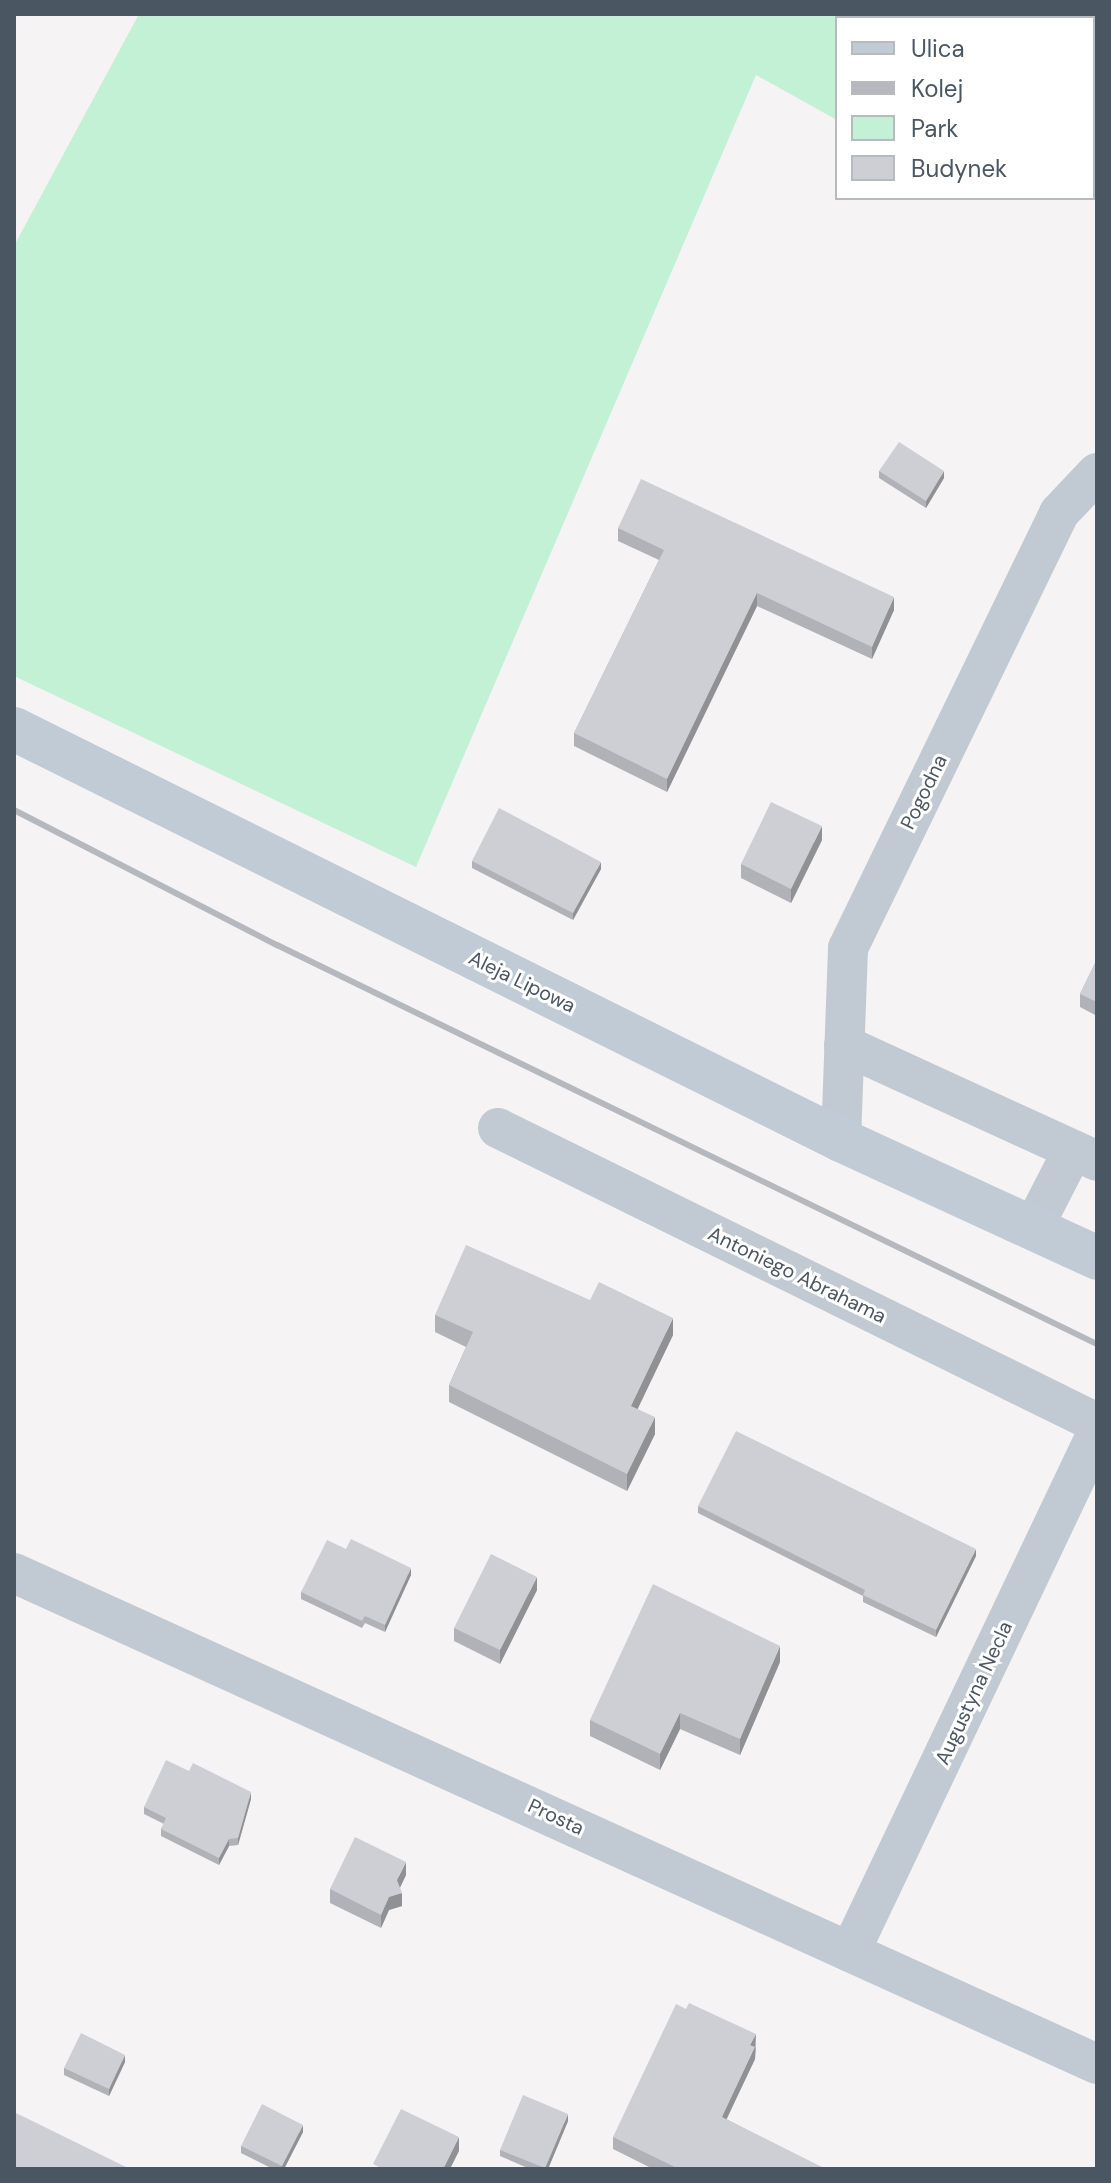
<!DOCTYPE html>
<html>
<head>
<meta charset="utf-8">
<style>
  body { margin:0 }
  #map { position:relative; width:1111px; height:2183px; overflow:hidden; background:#f5f3f3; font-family:"DM Sans",sans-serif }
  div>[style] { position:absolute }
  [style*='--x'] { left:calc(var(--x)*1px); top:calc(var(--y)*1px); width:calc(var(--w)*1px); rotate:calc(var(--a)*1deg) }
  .green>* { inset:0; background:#c3f1d5 }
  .street>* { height:40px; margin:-20px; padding:0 20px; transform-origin:20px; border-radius:20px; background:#c1cad2 }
  .secondary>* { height:44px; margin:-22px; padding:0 22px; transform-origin:22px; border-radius:22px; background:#c1cbd6 }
  .rail>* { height:6px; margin:-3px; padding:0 3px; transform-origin:3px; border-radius:3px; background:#b5b8bd }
  .wall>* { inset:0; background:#b0b2b7 }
  .shaded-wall>* { inset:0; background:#909195 }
  .building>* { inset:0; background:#cdcfd5 }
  span { translate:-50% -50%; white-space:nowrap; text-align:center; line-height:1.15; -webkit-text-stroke:6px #fff; paint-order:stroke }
  .street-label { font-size:20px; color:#4a5661 }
  .frame { position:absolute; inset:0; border:16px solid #4a5661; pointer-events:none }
  .legend { position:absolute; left:835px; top:16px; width:260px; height:184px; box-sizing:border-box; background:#fff; border:2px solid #b7bbc0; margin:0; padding:10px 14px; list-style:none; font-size:24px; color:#4a5661 }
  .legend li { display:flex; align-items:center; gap:16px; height:40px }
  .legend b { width:40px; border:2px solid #b7bbc0 }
</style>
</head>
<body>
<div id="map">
  <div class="green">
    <div style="clip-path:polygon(139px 14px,966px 14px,837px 18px,837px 120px,756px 75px,416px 867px,14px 676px,14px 246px)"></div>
  </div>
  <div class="street">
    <div style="--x:844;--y:1045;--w:278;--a:24.6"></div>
    <div style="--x:498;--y:1128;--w:668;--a:26.22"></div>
    <div style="--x:841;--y:1140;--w:192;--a:-87.9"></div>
    <div style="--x:848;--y:948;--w:483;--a:-64.1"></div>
    <div style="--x:1059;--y:513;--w:55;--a:-46.5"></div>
    <div style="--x:1034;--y:1226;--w:85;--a:-62.8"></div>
    <div style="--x:14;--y:1573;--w:1189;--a:24.39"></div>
    <div style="--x:850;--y:1952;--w:575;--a:-64.55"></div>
  </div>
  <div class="secondary">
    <div style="--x:14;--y:729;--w:923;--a:26.43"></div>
    <div style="--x:841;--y:1140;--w:282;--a:24.7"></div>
  </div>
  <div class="rail">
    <div style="--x:14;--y:810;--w:296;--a:27.2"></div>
    <div style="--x:277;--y:945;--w:912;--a:25.95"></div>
  </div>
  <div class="wall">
    <div style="clip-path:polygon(879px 471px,944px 478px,926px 508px,879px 478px)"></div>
    <div style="clip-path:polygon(618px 528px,894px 610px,872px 659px,757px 606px,667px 792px,574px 746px,574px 733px,659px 560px,618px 541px)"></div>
    <div style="clip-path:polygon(822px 840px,791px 903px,741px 878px,741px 864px)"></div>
    <div style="clip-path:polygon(472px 861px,601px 869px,573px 920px,472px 868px)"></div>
    <div style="clip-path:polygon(1097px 959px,1097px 1016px,1080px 1007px,1080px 994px)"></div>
    <div style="clip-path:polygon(590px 1300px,673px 1335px,637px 1409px,655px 1434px,627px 1491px,449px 1402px,449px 1385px,466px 1347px,435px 1332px,435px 1315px)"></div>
    <div style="clip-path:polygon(698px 1506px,976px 1556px,936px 1637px,863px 1602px,863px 1596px,698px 1513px)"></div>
    <div style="clip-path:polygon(346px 1549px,411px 1575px,385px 1632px,365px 1623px,362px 1628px,301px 1599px,301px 1592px)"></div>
    <div style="clip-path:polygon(537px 1590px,500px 1664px,454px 1641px,454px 1628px)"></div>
    <div style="clip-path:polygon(780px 1662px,740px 1755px,680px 1729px,660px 1770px,590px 1736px,590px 1720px)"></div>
    <div style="clip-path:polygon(251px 1799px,238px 1845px,229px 1846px,219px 1865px,161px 1836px,161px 1829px,164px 1824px,144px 1814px,144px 1807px)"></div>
    <div style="clip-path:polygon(406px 1875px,400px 1887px,402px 1906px,389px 1910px,381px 1928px,330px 1903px,330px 1889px)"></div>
    <div style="clip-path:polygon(756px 2047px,755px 2059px,726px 2119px,824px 2169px,653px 2169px,613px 2149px,613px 2137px)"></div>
    <div style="clip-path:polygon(125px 2062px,109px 2096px,64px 2075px,64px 2068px)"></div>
    <div style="clip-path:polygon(568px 2121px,548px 2169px,530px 2169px,500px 2156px,500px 2150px)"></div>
    <div style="clip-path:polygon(303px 2132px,284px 2169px,273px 2169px,241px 2153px,241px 2146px)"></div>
  </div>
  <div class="shaded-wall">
    <div style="clip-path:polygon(944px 471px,944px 478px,926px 508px,926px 501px)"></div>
    <div style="clip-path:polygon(757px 593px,757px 606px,667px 792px,667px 779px)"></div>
    <div style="clip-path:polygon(894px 597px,894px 610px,872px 659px,872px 647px)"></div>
    <div style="clip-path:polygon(822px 826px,822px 840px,791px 903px,791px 889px)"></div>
    <div style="clip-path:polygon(601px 862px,601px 869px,573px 920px,573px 913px)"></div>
    <div style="clip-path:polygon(673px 1318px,673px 1335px,631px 1423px,631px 1406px)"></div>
    <div style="clip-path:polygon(655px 1417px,655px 1434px,627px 1491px,627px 1474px)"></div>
    <div style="clip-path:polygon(976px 1549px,976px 1556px,936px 1637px,936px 1630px)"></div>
    <div style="clip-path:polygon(411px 1568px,411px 1575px,385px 1632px,385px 1625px)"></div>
    <div style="clip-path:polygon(537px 1577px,537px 1590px,500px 1664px,500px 1650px)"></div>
    <div style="clip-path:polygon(780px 1646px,780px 1662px,740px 1755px,740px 1739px)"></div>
    <div style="clip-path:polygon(680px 1713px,680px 1729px,660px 1770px,660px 1754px)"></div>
    <div style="clip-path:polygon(251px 1792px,251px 1799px,238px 1845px,238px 1838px)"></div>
    <div style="clip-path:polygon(229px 1839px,229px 1846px,219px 1865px,219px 1858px)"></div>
    <div style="clip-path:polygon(406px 1862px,406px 1875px,397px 1894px,397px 1880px)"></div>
    <div style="clip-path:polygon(402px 1893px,402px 1906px,389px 1910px,381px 1928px,381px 1915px,389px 1897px)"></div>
    <div style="clip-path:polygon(756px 2034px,755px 2059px,722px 2129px,722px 2117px,750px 2045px)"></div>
    <div style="clip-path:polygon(125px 2055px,125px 2062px,109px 2096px,109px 2089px)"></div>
    <div style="clip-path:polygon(568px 2114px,568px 2121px,548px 2169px,545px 2169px)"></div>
    <div style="clip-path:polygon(303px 2125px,303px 2132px,284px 2169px,282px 2169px,282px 2166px)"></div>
    <div style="clip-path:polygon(459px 2137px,459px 2151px,450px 2169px,443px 2169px)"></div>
  </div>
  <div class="building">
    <div style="clip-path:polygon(899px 442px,944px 471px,926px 501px,879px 471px)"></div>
    <div style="clip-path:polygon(641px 479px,894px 597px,872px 647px,757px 593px,667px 779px,574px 733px,664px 550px,618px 528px)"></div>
    <div style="clip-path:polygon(771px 802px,822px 826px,791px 889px,741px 864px)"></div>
    <div style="clip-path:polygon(499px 808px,601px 862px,573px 913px,472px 861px)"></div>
    <div style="clip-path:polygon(1097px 959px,1097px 1002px,1080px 994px)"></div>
    <div style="clip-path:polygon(466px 1245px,590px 1300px,599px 1282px,673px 1318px,631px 1406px,655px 1417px,627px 1474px,449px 1385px,473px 1332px,435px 1315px)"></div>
    <div style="clip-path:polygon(736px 1431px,976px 1549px,936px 1630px,863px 1595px,865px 1590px,698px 1506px)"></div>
    <div style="clip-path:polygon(351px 1539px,411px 1568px,385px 1625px,365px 1616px,362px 1621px,301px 1592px,327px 1540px,346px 1549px)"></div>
    <div style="clip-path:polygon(491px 1554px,537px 1577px,500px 1650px,454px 1628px)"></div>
    <div style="clip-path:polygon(653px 1584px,780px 1646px,740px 1739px,680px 1713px,660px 1754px,590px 1720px)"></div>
    <div style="clip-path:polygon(166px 1760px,189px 1771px,193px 1763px,251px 1792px,238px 1838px,229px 1839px,219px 1858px,161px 1829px,166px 1818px,144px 1807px)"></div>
    <div style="clip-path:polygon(355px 1837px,406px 1862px,397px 1880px,402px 1893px,389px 1897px,381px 1915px,330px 1889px)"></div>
    <div style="clip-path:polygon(689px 2003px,756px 2034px,750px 2045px,755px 2047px,722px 2117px,824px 2168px,824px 2169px,679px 2169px,613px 2137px,676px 2004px,686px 2009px)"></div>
    <div style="clip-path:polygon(81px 2033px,125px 2055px,109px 2089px,64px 2068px)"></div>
    <div style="clip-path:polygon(523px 2095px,568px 2114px,545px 2168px,500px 2150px)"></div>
    <div style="clip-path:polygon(262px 2104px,303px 2125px,282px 2166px,241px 2146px)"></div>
    <div style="clip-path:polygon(401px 2109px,459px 2137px,443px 2169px,383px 2169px,373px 2164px)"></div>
    <div style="clip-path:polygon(14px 2112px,130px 2169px,14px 2169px)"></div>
  </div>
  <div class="street-label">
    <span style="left:924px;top:792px;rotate:-64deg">Pogodna</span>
    <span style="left:522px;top:982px;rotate:26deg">Aleja Lipowa</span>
    <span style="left:797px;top:1275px;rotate:26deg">Antoniego Abrahama</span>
    <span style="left:974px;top:1693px;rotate:-65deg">Augustyna Necla</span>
    <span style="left:556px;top:1817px;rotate:25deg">Prosta</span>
  </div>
  <div class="frame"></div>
  <ul class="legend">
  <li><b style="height:10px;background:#c1cbd6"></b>Ulica</li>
  <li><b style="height:10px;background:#b5b8bd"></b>Kolej</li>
  <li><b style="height:22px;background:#c3f1d5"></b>Park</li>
  <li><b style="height:22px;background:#cdcfd5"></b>Budynek</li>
  </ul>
</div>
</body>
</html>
